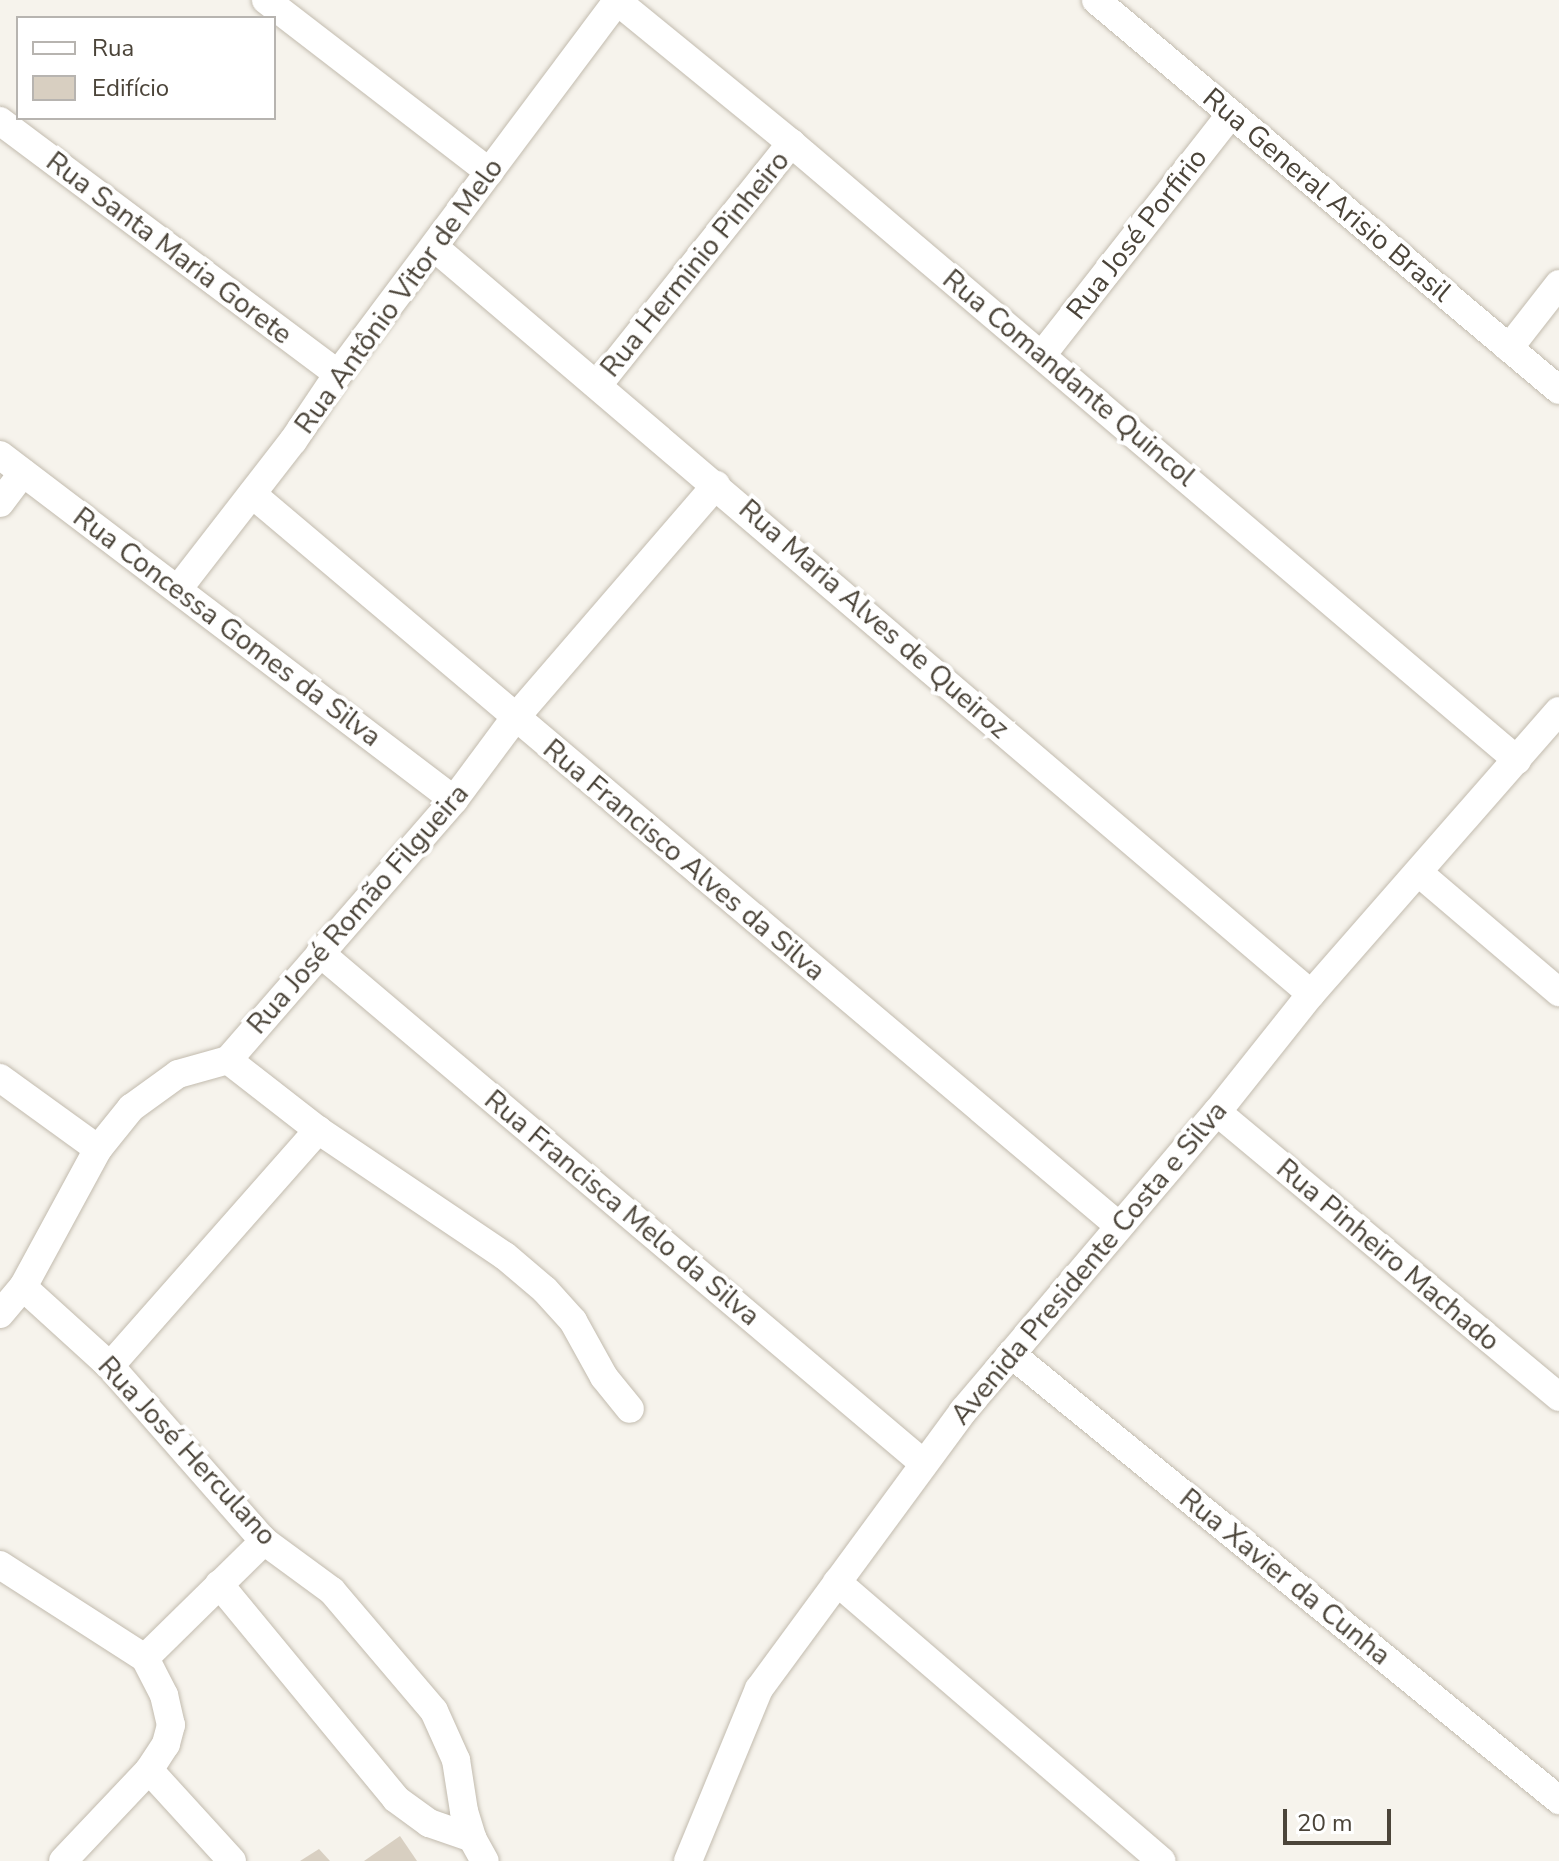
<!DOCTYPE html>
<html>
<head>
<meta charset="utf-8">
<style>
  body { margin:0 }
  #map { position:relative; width:1559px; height:1861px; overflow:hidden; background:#f6f3ec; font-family:"Nunito Sans",sans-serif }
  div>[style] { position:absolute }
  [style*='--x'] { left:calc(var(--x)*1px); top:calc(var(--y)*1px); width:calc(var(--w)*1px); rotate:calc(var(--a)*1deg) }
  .building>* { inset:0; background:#d8cfc1 }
  .roads { filter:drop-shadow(0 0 2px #c2bbae) drop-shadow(0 0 2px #c2bbae) }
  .minor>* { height:28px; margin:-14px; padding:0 14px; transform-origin:14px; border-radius:14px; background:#fff }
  span { translate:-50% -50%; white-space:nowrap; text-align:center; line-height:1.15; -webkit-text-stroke:8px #fff; paint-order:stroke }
  .street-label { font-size:28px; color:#4b4439 }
  .legend { position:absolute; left:16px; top:16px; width:260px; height:104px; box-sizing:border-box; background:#fff; border:2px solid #b7b4b0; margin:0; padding:10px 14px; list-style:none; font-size:24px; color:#4b4439 }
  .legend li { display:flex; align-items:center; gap:16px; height:40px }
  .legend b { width:40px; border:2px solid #b7b4b0 }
  .scale { position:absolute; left:1283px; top:1809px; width:108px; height:36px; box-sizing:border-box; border:4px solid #4b4439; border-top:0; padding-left:10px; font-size:24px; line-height:28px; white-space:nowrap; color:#4b4439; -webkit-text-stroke:6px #fff; paint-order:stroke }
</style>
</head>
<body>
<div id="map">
  <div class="building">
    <div style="clip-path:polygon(400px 1836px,417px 1861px,364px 1861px)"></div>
    <div style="clip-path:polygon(319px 1849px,330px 1861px,300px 1861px)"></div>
  </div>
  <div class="roads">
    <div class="minor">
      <div style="--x:266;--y:0;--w:282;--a:37.6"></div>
      <div style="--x:1096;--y:0;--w:605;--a:40.11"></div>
      <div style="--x:617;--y:1;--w:225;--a:39.2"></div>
      <div style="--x:791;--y:143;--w:953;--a:40.36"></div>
      <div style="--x:0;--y:121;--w:422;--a:36.8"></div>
      <div style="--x:434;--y:247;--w:1152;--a:40.42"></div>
      <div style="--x:1509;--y:348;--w:81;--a:-52"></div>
      <div style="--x:1042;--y:355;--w:306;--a:-51.9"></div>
      <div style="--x:598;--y:385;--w:310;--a:-51.4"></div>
      <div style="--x:0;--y:455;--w:570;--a:37.23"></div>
      <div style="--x:252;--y:494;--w:1133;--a:40.17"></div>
      <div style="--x:0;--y:503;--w:38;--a:-53"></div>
      <div style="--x:178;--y:589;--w:187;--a:-52.2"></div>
      <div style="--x:293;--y:441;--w:81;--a:-56.1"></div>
      <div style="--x:338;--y:374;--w:467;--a:-53.2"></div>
      <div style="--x:1419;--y:873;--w:184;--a:40.4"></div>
      <div style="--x:320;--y:953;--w:790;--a:40.22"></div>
      <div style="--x:228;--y:1060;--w:114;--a:37.9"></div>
      <div style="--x:318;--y:1130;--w:225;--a:34"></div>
      <div style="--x:505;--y:1256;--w:52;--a:40.4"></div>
      <div style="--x:545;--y:1290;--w:42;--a:47.9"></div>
      <div style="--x:573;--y:1321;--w:64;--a:61"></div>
      <div style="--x:604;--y:1377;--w:41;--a:50.9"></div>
      <div style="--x:0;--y:1078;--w:121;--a:35.9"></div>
      <div style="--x:1217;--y:1112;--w:445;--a:39.8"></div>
      <div style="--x:23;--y:1287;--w:118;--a:42.2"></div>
      <div style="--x:110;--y:1366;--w:233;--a:48.7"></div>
      <div style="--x:264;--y:1541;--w:84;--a:36.3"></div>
      <div style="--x:332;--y:1591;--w:157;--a:49.6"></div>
      <div style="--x:434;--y:1711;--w:54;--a:65.8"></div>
      <div style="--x:456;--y:1760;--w:52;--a:81.1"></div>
      <div style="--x:464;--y:1811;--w:28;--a:73"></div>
      <div style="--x:472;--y:1838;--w:26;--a:61"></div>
      <div style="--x:0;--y:1314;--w:35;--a:-50"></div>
      <div style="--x:23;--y:1287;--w:157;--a:-61.5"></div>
      <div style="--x:98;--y:1149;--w:53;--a:-51.2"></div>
      <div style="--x:131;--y:1108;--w:58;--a:-35.9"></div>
      <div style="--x:178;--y:1074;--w:52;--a:-15.6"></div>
      <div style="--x:228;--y:1060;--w:344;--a:-49"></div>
      <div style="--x:454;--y:800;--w:102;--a:-53.4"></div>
      <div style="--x:515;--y:718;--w:308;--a:-49.2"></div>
      <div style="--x:1011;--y:1354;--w:707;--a:39.14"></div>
      <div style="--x:110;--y:1366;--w:315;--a:-48.6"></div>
      <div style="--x:0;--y:1565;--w:172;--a:32.7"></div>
      <div style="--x:145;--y:1658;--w:42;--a:62.8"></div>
      <div style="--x:164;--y:1695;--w:31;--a:77"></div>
      <div style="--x:171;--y:1725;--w:20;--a:105"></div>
      <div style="--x:166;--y:1744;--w:31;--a:123"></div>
      <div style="--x:149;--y:1770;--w:125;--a:133.4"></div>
      <div style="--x:837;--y:1582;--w:428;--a:40.7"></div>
      <div style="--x:219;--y:1584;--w:278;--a:50.5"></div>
      <div style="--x:396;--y:1799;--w:41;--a:36"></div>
      <div style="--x:429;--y:1823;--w:46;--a:19.2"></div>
      <div style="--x:145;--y:1658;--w:167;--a:-44.5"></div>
      <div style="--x:149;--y:1770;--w:123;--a:47.6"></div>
      <div style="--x:688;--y:1861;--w:186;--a:-67.6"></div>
      <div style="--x:759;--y:1689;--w:346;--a:-53.7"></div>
      <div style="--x:964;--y:1410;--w:391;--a:-49.7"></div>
      <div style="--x:1217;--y:1112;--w:151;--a:-51.5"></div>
      <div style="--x:1311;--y:994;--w:376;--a:-48.8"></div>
    </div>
  </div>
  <div class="street-label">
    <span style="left:1327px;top:195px;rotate:40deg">Rua General Arisio Brasil</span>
    <span style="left:1137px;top:234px;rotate:-52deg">Rua José Porfirio</span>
    <span style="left:169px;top:248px;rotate:37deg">Rua Santa Maria Gorete</span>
    <span style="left:695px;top:264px;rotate:-51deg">Rua Herminio Pinheiro</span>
    <span style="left:399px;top:296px;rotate:-54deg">Rua Antônio Vitor de Melo</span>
    <span style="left:1069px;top:378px;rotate:40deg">Rua Comandante Quincol</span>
    <span style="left:874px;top:619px;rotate:41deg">Rua Maria Alves de Queiroz</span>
    <span style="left:227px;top:627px;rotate:37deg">Rua Concessa Gomes da Silva</span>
    <span style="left:684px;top:860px;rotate:40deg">Rua Francisco Alves da Silva</span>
    <span style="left:358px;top:909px;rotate:-49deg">Rua José Romão Filgueira</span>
    <span style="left:622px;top:1208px;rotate:40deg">Rua Francisca Melo da Silva</span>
    <span style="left:1388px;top:1255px;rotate:40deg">Rua Pinheiro Machado</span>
    <span style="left:1089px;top:1263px;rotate:-50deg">Avenida Presidente Costa e Silva</span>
    <span style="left:187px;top:1451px;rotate:47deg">Rua José Herculano</span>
    <span style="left:1285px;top:1577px;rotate:39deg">Rua Xavier da Cunha</span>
  </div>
  <ul class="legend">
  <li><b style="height:10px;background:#fff"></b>Rua</li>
  <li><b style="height:22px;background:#d8cfc1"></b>Edifício</li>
  </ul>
  <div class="scale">20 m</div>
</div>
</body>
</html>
